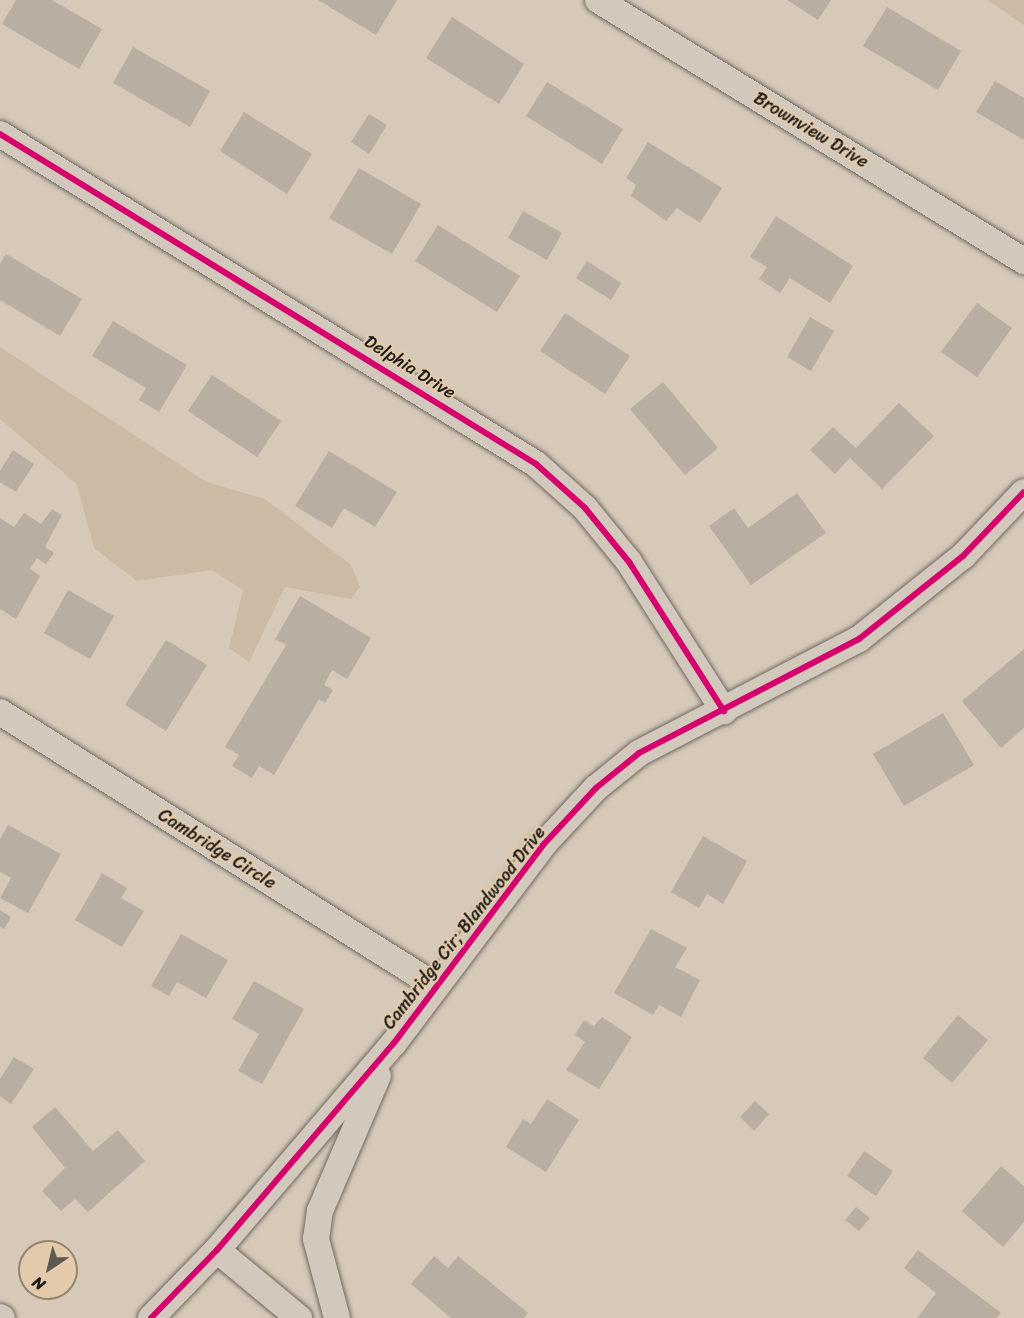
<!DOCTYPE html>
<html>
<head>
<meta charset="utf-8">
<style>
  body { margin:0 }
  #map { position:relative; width:1024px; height:1318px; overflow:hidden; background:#d6c9b8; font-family:Sriracha,sans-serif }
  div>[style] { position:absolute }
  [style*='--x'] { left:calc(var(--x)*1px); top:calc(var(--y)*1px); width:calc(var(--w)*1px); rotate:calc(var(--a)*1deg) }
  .green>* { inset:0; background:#cbbaa4 }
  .building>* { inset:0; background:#b8aea2 }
  .roads { filter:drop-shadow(0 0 2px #706a62) drop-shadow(0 0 2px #706a62) }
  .street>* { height:26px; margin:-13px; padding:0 13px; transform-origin:13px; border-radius:13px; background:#d2c8bc }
  .cycleway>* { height:6px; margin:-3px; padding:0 3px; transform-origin:3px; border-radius:3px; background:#d6006c }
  span { translate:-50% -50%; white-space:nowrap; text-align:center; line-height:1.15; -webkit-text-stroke:4.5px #e3caab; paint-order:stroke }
  .street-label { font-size:18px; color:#1c1c1c }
  .north { position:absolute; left:18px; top:1240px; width:60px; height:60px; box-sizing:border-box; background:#e3caab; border:2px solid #938472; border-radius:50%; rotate:215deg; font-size:16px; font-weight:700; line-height:24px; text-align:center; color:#1c1c1c }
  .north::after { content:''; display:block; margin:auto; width:21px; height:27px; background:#5d5953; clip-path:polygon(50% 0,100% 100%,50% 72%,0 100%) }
</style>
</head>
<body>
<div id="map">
  <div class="green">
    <div style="clip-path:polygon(987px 0,1024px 0,1024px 25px)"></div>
    <div style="clip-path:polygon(0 347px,206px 482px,265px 499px,351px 565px,360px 587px,351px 599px,285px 587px,249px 662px,229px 648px,243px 590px,212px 570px,137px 581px,94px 548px,77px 484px,0 419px)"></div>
  </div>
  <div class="building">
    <div style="clip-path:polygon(16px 0,52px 0,102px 29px,79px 69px,2px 24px)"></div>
    <div style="clip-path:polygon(318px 0,397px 0,376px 35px)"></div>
    <div style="clip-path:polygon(787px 0,831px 0,818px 20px)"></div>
    <div style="clip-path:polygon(887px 7px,961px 51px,938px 90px,863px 46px)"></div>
    <div style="clip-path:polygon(452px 17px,524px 64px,499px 104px,426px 58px)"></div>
    <div style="clip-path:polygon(133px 47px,210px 91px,190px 127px,113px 83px)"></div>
    <div style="clip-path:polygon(995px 81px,1024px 98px,1024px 140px,976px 112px)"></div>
    <div style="clip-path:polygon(547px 82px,623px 129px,602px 164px,526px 116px)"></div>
    <div style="clip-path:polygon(244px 112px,312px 154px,287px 194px,220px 151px)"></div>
    <div style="clip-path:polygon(369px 114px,387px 125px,369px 154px,351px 142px)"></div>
    <div style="clip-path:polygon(648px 142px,722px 188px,700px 223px,677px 208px,666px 221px,631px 196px,636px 185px,626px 178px)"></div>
    <div style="clip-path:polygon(359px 168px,421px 204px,392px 254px,329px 218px)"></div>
    <div style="clip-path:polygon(523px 211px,562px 233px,547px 260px,508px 238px)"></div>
    <div style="clip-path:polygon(776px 216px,853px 266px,830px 303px,790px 278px,780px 293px,759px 279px,767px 267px,750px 257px)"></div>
    <div style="clip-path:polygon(438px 225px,520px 276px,497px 312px,415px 261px)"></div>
    <div style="clip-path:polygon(6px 254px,82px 299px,60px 336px,0 300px,0 264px)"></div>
    <div style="clip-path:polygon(587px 261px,621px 283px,611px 300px,576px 278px)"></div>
    <div style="clip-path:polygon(977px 303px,1012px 328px,977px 377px,941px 352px)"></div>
    <div style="clip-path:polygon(565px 313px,630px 356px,605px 394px,540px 351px)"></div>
    <div style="clip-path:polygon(810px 317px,834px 331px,811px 371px,787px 357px)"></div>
    <div style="clip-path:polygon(113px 321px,187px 365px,159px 412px,139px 400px,146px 388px,92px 356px)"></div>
    <div style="clip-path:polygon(212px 375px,281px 421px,257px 457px,188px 411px)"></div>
    <div style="clip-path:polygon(663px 382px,718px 448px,685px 475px,630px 409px)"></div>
    <div style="clip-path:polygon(899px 403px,934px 436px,882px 489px,850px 458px,835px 474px,810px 450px,833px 427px,856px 448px)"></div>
    <div style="clip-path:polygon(13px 450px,34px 464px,16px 492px,0 482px,0 471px)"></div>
    <div style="clip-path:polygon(329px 451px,397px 492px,375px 527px,344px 508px,332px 528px,295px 506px)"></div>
    <div style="clip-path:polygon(797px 493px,826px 533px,751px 585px,709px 526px,734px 508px,748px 528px)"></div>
    <div style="clip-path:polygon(52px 509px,62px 515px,45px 547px,54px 553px,46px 564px,37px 558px,30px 569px,40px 576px,16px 619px,0 609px,0 518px,14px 527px,24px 513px,41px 524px)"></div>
    <div style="clip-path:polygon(68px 590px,114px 616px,90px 659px,44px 633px)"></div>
    <div style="clip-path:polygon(300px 596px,371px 638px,347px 679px,332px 670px,324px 685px,333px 690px,325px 703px,319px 699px,274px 775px,259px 766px,252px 778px,232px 766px,239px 755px,225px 747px,286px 645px,275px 639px)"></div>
    <div style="clip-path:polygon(166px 640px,207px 665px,166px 731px,125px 705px)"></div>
    <div style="clip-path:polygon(1024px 649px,1024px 728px,1001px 748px,962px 701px)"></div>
    <div style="clip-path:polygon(943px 713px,974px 765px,904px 806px,873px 754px)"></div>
    <div style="clip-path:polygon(8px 825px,61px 854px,28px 913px,0 898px,11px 878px,0 872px,0 839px)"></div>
    <div style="clip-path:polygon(703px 836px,747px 861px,723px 904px,707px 894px,699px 908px,671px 892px)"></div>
    <div style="clip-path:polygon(102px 873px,127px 888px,121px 898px,144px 911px,122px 947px,75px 920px)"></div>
    <div style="clip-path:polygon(0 910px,11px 917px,4px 929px,0 927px)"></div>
    <div style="clip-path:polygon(651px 929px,687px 948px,675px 967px,700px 980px,681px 1017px,659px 1005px,653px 1015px,614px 993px)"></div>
    <div style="clip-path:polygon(181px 934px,228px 960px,206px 998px,177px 982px,169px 996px,151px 986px)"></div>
    <div style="clip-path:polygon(254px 981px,304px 1009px,262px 1084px,238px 1071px,259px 1034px,232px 1019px)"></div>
    <div style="clip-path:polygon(958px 1015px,988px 1040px,952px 1083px,923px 1058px)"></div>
    <div style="clip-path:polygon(602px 1017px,632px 1037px,599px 1089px,566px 1070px,585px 1042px,575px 1035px,584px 1020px,594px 1026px)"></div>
    <div style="clip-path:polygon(14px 1057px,34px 1069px,11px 1104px,0 1096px,0 1079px)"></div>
    <div style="clip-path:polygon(547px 1099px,579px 1120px,546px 1172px,506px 1147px,523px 1119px,531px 1124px)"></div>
    <div style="clip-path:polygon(755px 1101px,769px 1114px,754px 1131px,740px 1117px)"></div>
    <div style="clip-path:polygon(55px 1107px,93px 1151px,118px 1130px,145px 1161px,88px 1212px,75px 1199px,61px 1211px,42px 1191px,65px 1168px,32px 1127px)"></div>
    <div style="clip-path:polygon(864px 1151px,893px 1171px,876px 1196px,847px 1176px)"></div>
    <div style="clip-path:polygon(1001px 1166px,1024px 1186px,1024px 1222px,1003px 1247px,962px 1211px)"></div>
    <div style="clip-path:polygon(856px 1207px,870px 1218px,859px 1231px,845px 1220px)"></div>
    <div style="clip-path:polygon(918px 1250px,1001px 1313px,996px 1318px,917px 1318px,936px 1293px,904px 1268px)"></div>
    <div style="clip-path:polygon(434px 1256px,448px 1268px,458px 1256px,528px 1313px,524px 1318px,451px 1318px,411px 1284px)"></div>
  </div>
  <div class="roads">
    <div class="street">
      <div style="--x:598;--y:0;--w:500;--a:31.5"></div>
      <div style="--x:0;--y:134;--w:629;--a:31.62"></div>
      <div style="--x:536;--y:464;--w:66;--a:41.9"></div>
      <div style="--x:585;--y:508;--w:70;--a:50.8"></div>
      <div style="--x:629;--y:562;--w:177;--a:57.5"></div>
      <div style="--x:0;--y:712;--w:513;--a:32.17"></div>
      <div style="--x:217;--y:1250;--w:107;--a:39.7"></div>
      <div style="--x:0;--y:1317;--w:2;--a:27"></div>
      <div style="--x:151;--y:1318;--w:95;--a:-45.9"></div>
      <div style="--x:217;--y:1250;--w:272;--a:-49.5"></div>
      <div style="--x:394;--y:1043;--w:248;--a:-53"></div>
      <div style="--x:543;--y:845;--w:78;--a:-47.1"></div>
      <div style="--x:596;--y:788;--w:55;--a:-39.1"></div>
      <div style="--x:639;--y:753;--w:248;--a:-27.4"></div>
      <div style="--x:859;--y:639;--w:133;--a:-38.6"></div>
      <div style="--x:963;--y:556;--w:88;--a:-46.4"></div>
      <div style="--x:337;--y:1318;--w:82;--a:-104.9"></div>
      <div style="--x:316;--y:1239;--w:28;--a:-82"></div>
      <div style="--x:320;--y:1211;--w:147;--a:-66.8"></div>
    </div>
  </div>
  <div class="cycleway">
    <div style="--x:0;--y:134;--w:629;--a:31.62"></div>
    <div style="--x:536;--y:464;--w:66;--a:41.9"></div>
    <div style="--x:585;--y:508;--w:70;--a:50.8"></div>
    <div style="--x:629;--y:562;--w:177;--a:57.5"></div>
    <div style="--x:151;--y:1318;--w:95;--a:-45.9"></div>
    <div style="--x:217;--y:1250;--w:272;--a:-49.5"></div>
    <div style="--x:394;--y:1043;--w:248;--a:-53"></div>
    <div style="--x:543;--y:845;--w:78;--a:-47.1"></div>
    <div style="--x:596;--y:788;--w:55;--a:-39.1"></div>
    <div style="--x:639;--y:753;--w:248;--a:-27.4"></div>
    <div style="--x:859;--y:639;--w:133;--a:-38.6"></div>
    <div style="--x:963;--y:556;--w:88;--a:-46.4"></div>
  </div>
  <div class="street-label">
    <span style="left:811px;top:130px;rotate:31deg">Brownview Drive</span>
    <span style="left:410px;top:367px;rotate:32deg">Delphia Drive</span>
    <span style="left:217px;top:849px;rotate:32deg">Cambridge Circle</span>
    <span style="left:464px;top:928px;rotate:-52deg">Cambridge Cir; Blandwood Drive</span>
  </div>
  <div class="north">N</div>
</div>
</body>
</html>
